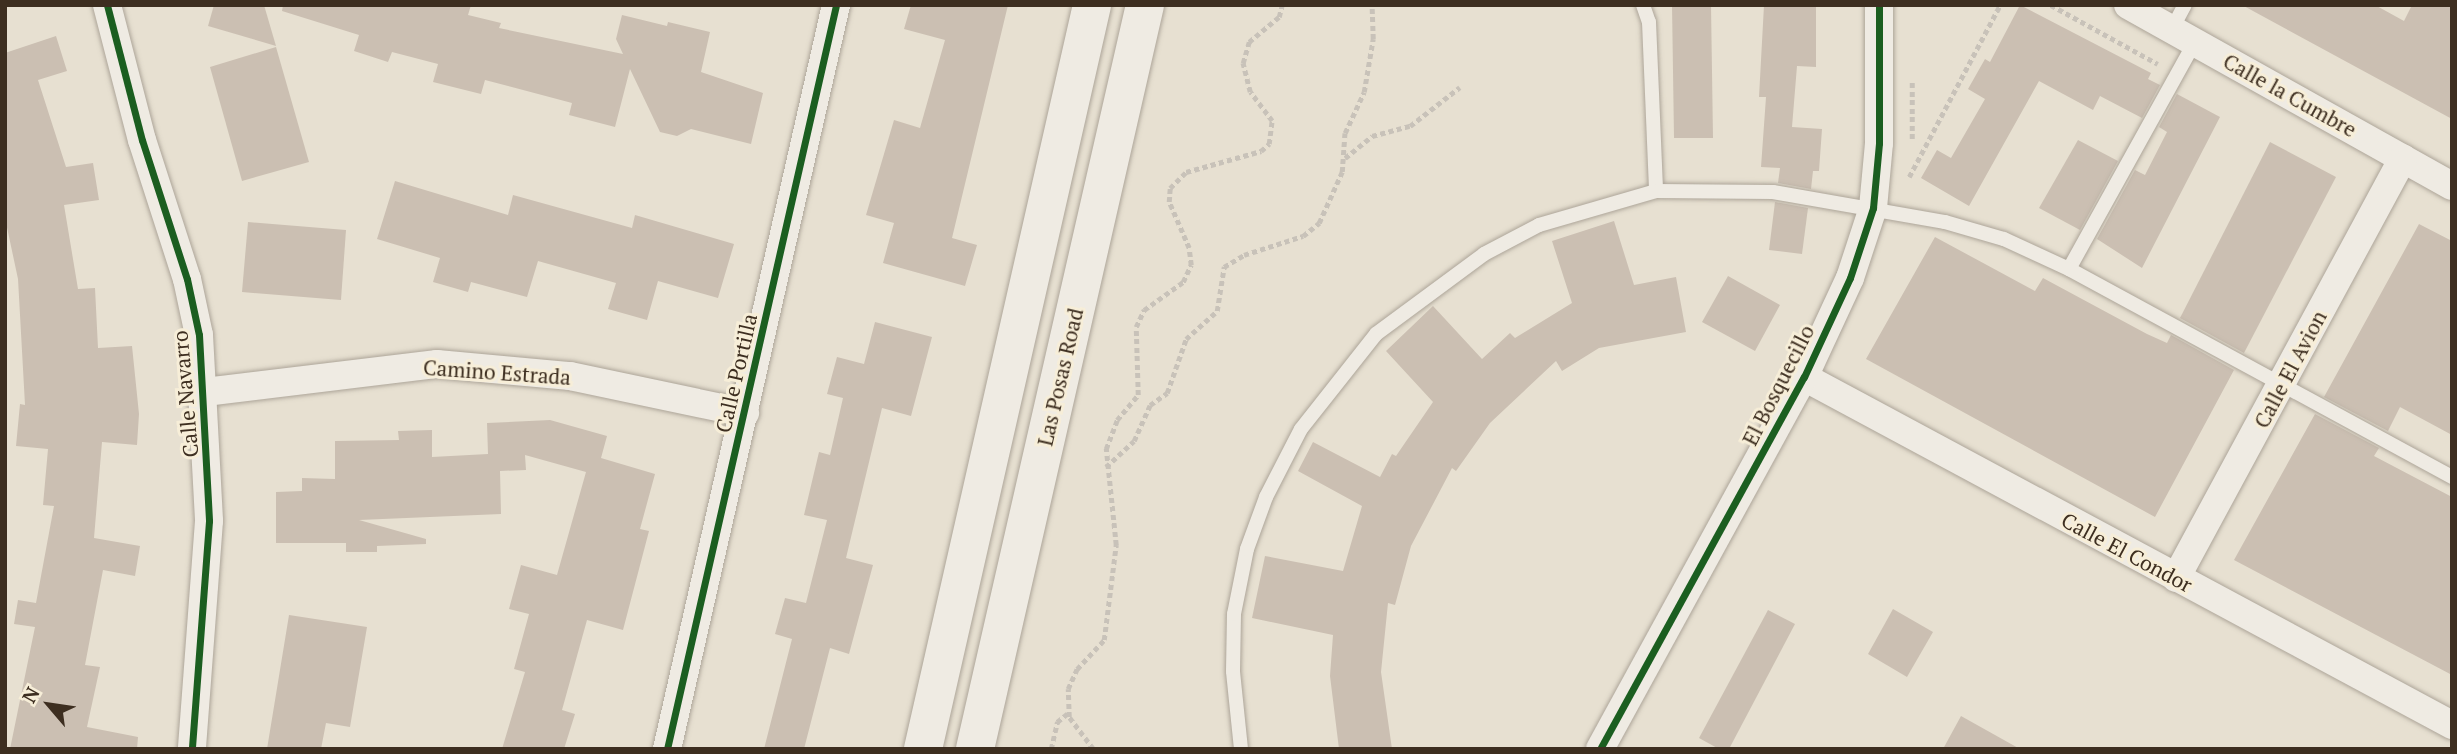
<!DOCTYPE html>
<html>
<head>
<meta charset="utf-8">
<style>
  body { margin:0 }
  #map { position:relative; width:2457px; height:754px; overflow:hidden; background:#e7e0d1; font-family:"PT Serif",serif }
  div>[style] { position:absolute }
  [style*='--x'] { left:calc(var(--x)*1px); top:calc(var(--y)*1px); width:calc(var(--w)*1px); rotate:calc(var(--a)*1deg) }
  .building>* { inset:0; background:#cbbfb2 }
  .path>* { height:4.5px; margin-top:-2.25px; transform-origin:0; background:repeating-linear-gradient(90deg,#c8c2b9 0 5px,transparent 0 8.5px) }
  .roads { filter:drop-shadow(0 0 2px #ada599) drop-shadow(0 0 2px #ada599) }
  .service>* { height:14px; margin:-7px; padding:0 7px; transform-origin:7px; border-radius:7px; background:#efebe3 }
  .minor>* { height:28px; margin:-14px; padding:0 14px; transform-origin:14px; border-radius:14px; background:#efebe3 }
  .secondary>* { height:38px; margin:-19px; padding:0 19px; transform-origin:19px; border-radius:19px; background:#efebe3 }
  .cycleway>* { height:7px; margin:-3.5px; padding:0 3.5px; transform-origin:3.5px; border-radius:3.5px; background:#1b5e20 }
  span { translate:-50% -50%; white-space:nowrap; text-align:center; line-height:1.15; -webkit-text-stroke:6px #f7eed8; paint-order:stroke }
  .street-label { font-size:21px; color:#3d2e20 }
  .frame { position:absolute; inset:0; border:7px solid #3d2e20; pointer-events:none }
  .north { position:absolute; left:14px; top:670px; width:70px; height:70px; -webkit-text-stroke:5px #f7eed8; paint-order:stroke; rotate:299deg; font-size:19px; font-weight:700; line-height:28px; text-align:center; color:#3d2e20 }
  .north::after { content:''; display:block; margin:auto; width:24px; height:32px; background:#3d2e20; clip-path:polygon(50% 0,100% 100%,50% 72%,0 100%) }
</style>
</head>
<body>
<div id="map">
  <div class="building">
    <div style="clip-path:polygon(214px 5px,264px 5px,276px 46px,208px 26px)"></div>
    <div style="clip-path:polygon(283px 5px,471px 5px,468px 15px,501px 23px,499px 28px,623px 54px,616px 39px,622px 15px,667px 26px,668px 22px,710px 32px,701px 72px,763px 93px,751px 144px,691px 129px,677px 136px,660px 132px,630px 69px,615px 127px,569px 115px,572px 103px,485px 80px,481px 94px,433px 82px,438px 64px,392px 52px,388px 62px,354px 51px,359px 35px,282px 11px)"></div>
    <div style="clip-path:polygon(911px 5px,1008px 5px,952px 238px,977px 245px,965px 286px,883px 263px,894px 223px,866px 215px,894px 120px,920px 128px,945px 40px,904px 29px)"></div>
    <div style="clip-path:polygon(1672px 5px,1711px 5px,1713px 138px,1674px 138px)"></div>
    <div style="clip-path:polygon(1764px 5px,1816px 5px,1816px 67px,1797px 66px,1792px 127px,1822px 129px,1819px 171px,1813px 171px,1811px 189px,1778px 183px,1780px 168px,1761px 167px,1766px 97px,1759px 97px)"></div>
    <div style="clip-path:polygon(2020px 5px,2151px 73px,2148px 79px,2160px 85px,2142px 118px,2100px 96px,2093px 110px,2039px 81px,1969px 206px,1921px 178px,1937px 150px,1951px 158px,1985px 99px,1968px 89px,1985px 59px,1990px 62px)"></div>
    <div style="clip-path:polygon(2242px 5px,2375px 5px,2404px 21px,2412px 5px,2452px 5px,2452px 119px)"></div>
    <div style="clip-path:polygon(56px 36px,67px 71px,38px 80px,66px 167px,93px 163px,99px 200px,64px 205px,78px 289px,95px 288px,98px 348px,132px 346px,139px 414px,137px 445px,102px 442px,94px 538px,140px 546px,135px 576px,103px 570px,85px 665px,100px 667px,87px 727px,138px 737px,137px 749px,10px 749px,35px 627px,14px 624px,18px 600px,36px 603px,54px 506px,43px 505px,48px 449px,16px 446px,20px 404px,25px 405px,18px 279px,5px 218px,5px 53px)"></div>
    <div style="clip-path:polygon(276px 47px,309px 162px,242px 181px,210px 67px)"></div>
    <div style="clip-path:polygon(2177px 94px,2220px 117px,2142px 268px,2097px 239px,2135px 170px,2145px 175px,2167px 132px,2159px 127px)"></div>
    <div style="clip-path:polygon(2078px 140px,2118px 161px,2080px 230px,2039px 208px)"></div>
    <div style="clip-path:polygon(2270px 142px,2336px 177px,2244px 353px,2180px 318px)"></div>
    <div style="clip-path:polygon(395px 181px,508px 215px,513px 195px,632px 228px,635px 215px,734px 244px,718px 298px,658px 281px,647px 320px,608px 309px,616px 283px,538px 261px,527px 297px,471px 282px,468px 292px,433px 282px,440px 258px,377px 239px)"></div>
    <div style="clip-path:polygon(1775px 202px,1808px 208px,1802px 254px,1769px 250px)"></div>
    <div style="clip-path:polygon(1614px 221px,1634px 285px,1676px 277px,1686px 332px,1599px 348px,1562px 371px,1556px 361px,1490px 423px,1456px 471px,1452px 468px,1411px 546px,1395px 605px,1388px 603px,1381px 672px,1392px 749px,1339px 749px,1330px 676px,1333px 635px,1252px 618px,1265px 556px,1343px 571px,1362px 506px,1298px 471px,1313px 442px,1380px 477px,1392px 454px,1396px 456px,1433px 402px,1386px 351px,1433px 306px,1482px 359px,1510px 333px,1515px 338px,1572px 303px,1552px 241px)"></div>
    <div style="clip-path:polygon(248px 222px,346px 230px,341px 300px,242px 292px)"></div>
    <div style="clip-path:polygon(2419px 224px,2452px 241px,2452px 435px,2400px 407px,2388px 431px,2324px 397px)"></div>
    <div style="clip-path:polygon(1935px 237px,2035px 291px,2043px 278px,2147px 334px,2167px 343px,2171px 335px,2234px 370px,2155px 517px,1866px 359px)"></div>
    <div style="clip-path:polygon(1728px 276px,1780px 305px,1755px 351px,1702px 322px)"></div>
    <div style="clip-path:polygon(875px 322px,932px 337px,911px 416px,882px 408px,846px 558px,873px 565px,849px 654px,830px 648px,804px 749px,764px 749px,792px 639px,775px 634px,785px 598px,806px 603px,827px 520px,804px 515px,819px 452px,830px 455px,843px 398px,827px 394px,837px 357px,864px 364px)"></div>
    <div style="clip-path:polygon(2315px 414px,2379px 448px,2374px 456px,2452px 497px,2452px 675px,2234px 560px)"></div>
    <div style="clip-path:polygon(550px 420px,607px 436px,601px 458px,655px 474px,640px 529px,649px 531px,623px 630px,587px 620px,562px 710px,575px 714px,564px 749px,502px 749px,525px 672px,514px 669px,529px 614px,509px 609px,521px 565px,557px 575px,586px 472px,525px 455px,526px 470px,500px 471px,501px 514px,359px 520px,426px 539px,426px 544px,377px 546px,377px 552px,346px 552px,346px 543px,276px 543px,276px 492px,302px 491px,302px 478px,335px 479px,335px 441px,399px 440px,398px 431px,432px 430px,432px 457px,488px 454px,487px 423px)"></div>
    <div style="clip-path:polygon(1893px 609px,1933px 632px,1907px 677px,1868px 654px)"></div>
    <div style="clip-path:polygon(1768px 610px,1795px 624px,1729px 749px,1719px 749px,1699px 738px)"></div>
    <div style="clip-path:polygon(289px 615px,367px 627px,350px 727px,326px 723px,321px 749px,267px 749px)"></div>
    <div style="clip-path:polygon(1961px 716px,2020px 749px,1943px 749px)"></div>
  </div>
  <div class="path">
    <div style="--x:2051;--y:5;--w:122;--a:28.9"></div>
    <div style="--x:1912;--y:139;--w:58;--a:-90"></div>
    <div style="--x:1345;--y:158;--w:35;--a:-39"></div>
    <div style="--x:1372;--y:136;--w:39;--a:-15"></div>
    <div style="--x:1410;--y:126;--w:63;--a:-38"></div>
    <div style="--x:1909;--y:177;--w:195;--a:-62.1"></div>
    <div style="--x:1106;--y:467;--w:38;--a:-43"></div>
    <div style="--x:1134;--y:441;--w:39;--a:-66"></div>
    <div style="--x:1150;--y:405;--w:21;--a:-35"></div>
    <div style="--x:1167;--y:393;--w:57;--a:-70.6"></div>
    <div style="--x:1186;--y:339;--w:42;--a:-42.1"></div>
    <div style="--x:1217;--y:311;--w:45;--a:-81"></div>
    <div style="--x:1224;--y:267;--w:23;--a:-31"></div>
    <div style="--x:1244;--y:255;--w:62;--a:-17.9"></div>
    <div style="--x:1303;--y:236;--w:21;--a:-39"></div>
    <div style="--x:1319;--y:223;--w:56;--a:-65.7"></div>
    <div style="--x:1342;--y:172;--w:39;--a:-86"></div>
    <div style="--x:1345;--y:133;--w:45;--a:-65.1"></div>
    <div style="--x:1364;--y:92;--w:54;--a:-80.4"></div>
    <div style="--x:1373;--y:39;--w:34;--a:-92"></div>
    <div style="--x:1051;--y:749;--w:28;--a:-77"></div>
    <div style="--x:1057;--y:722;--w:14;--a:-39"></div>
    <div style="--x:1093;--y:749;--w:40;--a:-127"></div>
    <div style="--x:1069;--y:717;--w:28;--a:-92"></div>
    <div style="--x:1068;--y:689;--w:22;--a:-66"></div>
    <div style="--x:1077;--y:669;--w:40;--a:-47"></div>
    <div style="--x:1104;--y:640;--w:96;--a:-82.8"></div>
    <div style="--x:1116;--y:545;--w:97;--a:-95.9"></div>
    <div style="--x:1106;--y:449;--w:31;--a:-69"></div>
    <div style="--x:1117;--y:420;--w:33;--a:-50"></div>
    <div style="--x:1138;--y:395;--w:68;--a:-91.7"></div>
    <div style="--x:1136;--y:327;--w:19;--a:-65"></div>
    <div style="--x:1144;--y:310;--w:48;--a:-35.7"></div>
    <div style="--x:1183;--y:282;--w:19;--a:-65"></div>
    <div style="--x:1191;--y:265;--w:17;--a:-97"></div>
    <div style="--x:1189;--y:248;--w:50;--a:-113.5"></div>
    <div style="--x:1169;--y:202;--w:14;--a:-86"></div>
    <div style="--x:1170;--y:188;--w:23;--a:-45"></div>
    <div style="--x:1186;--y:172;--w:78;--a:-15.6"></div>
    <div style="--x:1261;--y:151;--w:11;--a:-41"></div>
    <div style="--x:1269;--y:144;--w:23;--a:-83"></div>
    <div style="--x:1272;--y:121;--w:36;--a:-127"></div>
    <div style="--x:1250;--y:92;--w:30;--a:-104"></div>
    <div style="--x:1243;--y:63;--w:22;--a:-74"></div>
    <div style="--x:1249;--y:42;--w:39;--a:-40"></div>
    <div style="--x:1279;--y:17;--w:12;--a:-76"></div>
  </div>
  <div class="roads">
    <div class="service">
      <div style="--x:1643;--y:5;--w:18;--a:71"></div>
      <div style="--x:1649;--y:22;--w:169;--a:87.6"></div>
      <div style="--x:2172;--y:29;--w:27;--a:-62"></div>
      <div style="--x:2069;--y:269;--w:260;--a:-61"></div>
      <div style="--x:1241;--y:749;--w:78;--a:-95.9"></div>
      <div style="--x:1233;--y:671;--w:57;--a:-89"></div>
      <div style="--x:1234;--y:614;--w:66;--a:-78.7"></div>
      <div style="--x:1247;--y:549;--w:55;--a:-69.9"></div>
      <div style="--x:1266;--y:497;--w:76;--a:-62.8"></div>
      <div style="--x:1301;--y:429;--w:121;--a:-51.7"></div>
      <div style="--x:1376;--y:334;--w:134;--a:-36.5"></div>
      <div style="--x:1484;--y:254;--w:62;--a:-27.8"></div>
      <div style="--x:1539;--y:225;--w:122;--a:-16.2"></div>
      <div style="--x:1656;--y:191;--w:117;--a:0.5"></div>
      <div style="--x:1773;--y:192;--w:175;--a:9.9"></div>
      <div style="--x:1945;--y:222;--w:61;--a:16.1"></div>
      <div style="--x:2004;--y:239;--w:72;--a:24.8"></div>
      <div style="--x:2069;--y:269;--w:436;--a:28.5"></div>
    </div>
    <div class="minor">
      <div style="--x:107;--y:5;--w:139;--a:75.5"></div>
      <div style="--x:142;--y:140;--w:146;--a:72.1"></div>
      <div style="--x:187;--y:279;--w:57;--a:77.9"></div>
      <div style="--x:199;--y:335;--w:186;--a:86.9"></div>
      <div style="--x:209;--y:521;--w:229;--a:94.3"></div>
      <div style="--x:2128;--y:5;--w:371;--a:29.2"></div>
      <div style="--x:1804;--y:377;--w:736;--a:28.24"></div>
      <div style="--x:205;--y:392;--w:234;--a:-6.9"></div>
      <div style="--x:437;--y:364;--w:134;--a:5.2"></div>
      <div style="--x:570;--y:376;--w:179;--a:11.9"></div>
      <div style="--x:2176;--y:578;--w:477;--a:-61.6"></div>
      <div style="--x:667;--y:749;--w:763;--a:-77.2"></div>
      <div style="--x:1600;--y:749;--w:424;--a:-61.3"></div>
      <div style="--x:1804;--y:377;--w:109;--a:-65.1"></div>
      <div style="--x:1850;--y:278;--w:74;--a:-71.8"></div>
      <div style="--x:1873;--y:208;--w:65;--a:-84.7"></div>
      <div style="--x:1879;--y:143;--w:138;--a:-90"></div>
    </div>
    <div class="secondary">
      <div style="--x:923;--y:749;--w:763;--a:-77.2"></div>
      <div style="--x:975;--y:749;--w:763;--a:-77.13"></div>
    </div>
  </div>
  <div class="cycleway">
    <div style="--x:107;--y:5;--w:139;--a:75.5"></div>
    <div style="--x:142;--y:140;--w:146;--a:72.1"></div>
    <div style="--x:187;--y:279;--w:57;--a:77.9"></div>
    <div style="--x:199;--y:335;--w:186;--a:86.9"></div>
    <div style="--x:209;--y:521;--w:229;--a:94.3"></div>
    <div style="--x:667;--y:749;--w:763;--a:-77.2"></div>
    <div style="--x:1600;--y:749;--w:424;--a:-61.3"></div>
    <div style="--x:1804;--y:377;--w:109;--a:-65.1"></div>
    <div style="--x:1850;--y:278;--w:74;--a:-71.8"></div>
    <div style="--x:1873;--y:208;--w:65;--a:-84.7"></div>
    <div style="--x:1879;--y:143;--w:138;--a:-90"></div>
  </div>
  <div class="street-label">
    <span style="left:2290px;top:95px;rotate:29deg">Calle la Cumbre</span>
    <span style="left:2290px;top:369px;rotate:-62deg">Calle El Avion</span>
    <span style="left:497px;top:372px;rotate:4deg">Camino Estrada</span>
    <span style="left:736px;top:373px;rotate:-77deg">Calle Portilla</span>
    <span style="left:1060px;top:377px;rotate:-77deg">Las Posas Road</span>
    <span style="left:1778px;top:385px;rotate:-63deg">El Bosquecillo</span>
    <span style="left:185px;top:394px;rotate:-95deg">Calle Navarro</span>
    <span style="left:2127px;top:552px;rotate:28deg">Calle El Condor</span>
  </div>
  <div class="frame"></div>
  <div class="north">N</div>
</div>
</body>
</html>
